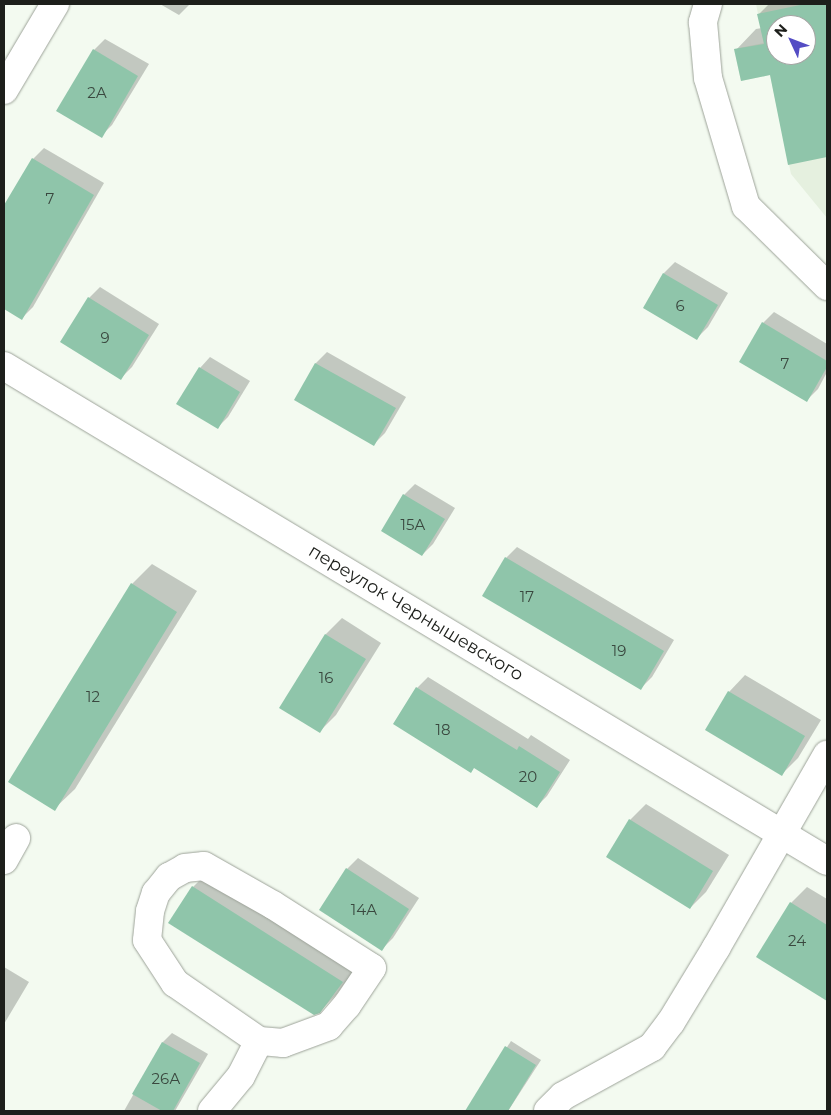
<!DOCTYPE html>
<html>
<head>
<meta charset="utf-8">
<style>
  body { margin:0 }
  #map { position:relative; width:831px; height:1115px; overflow:hidden; background:#f3faf0; font-family:Montserrat,sans-serif }
  div>[style] { position:absolute }
  [style*='--x'] { left:calc(var(--x)*1px); top:calc(var(--y)*1px); width:calc(var(--w)*1px); rotate:calc(var(--a)*1deg) }
  .built>* { inset:0; background:#e5f0df }
  .shadow>* { inset:0; background:#0003 }
  .building>* { inset:0; background:#8fc5aa }
  .roads { filter:drop-shadow(0 0 1px #9da399) drop-shadow(0 0 1px #9da399) }
  .minor>* { height:28px; margin:-14px; padding:0 14px; transform-origin:14px; border-radius:14px; background:#fff }
  span { translate:-50% -50%; white-space:nowrap; text-align:center; line-height:1.15; -webkit-text-stroke:4.5px #fff; paint-order:stroke }
  .number-label { font-size:15px; color:#3a483f }
  .number-label span { -webkit-text-stroke-width:0 }
  .street-label { font-size:18px; color:#1d1f1b }
  .frame { position:absolute; inset:0; border:5px solid #1d1f1b; pointer-events:none }
  .north { position:absolute; left:766px; top:15px; width:50px; height:50px; box-sizing:border-box; background:#fff; border:1px solid #a5a5a4; border-radius:50%; rotate:313deg; font-size:14px; font-weight:700; line-height:20px; text-align:center; color:#1d1f1b }
  .north::after { content:''; display:block; margin:auto; width:18px; height:22px; background:#544dc4; clip-path:polygon(50% 0,100% 100%,50% 72%,0 100%) }
</style>
</head>
<body>
<div id="map">
  <div class="built">
    <div style="clip-path:polygon(evenodd,756px 4px,827px 4px,827px 218px,791px 174px,770px 75px,741px 81px,734px 49px,764px 43px,756px 4px,776px 25px,806px 25px,806px 55px,776px 55px,776px 25px)"></div>
  </div>
  <div class="shadow">
    <div style="clip-path:polygon(160px 4px,190px 4px,179px 15px)"></div>
    <div style="clip-path:polygon(evenodd,769px 4px,827px 4px,827px 156px,789px 164px,771px 74px,736px 50px,756px 29px,762px 28px,759px 14px,769px 4px,776px 25px,806px 25px,806px 55px,776px 55px,776px 25px)"></div>
    <div style="clip-path:polygon(105px 39px,149px 64px,112px 125px,101px 136px,58px 110px,94px 50px)"></div>
    <div style="clip-path:polygon(44px 148px,104px 183px,33px 307px,22px 318px,4px 308px,4px 210px,33px 159px)"></div>
    <div style="clip-path:polygon(675px 262px,728px 293px,708px 327px,697px 338px,644px 308px,664px 273px)"></div>
    <div style="clip-path:polygon(100px 287px,159px 324px,132px 367px,121px 378px,62px 341px,89px 298px)"></div>
    <div style="clip-path:polygon(774px 312px,827px 344px,827px 372px,818px 389px,807px 400px,763px 323px)"></div>
    <div style="clip-path:polygon(327px 352px,406px 397px,385px 433px,374px 444px,296px 400px,316px 363px)"></div>
    <div style="clip-path:polygon(210px 357px,250px 381px,228px 417px,217px 428px,200px 368px)"></div>
    <div style="clip-path:polygon(415px 484px,455px 508px,433px 544px,422px 555px,404px 495px)"></div>
    <div style="clip-path:polygon(517px 547px,674px 640px,652px 677px,641px 688px,506px 558px)"></div>
    <div style="clip-path:polygon(152px 564px,197px 591px,75px 789px,54px 809px,132px 584px)"></div>
    <div style="clip-path:polygon(342px 618px,381px 643px,336px 715px,320px 731px,281px 707px,326px 634px)"></div>
    <div style="clip-path:polygon(745px 675px,821px 720px,798px 758px,782px 774px,707px 729px,729px 692px)"></div>
    <div style="clip-path:polygon(428px 677px,528px 739px,531px 735px,570px 760px,547px 796px,536px 807px,417px 688px)"></div>
    <div style="clip-path:polygon(646px 804px,729px 855px,706px 892px,690px 908px,630px 820px)"></div>
    <div style="clip-path:polygon(358px 858px,419px 898px,393px 938px,382px 949px,347px 869px)"></div>
    <div style="clip-path:polygon(209px 871px,358px 965px,336px 995px,319px 1012px,193px 887px)"></div>
    <div style="clip-path:polygon(807px 887px,827px 899px,827px 1000px,758px 957px,791px 903px)"></div>
    <div style="clip-path:polygon(4px 967px,29px 982px,4px 1024px)"></div>
    <div style="clip-path:polygon(172px 1033px,208px 1054px,175px 1111px,124px 1111px,163px 1042px)"></div>
    <div style="clip-path:polygon(511px 1041px,541px 1060px,508px 1111px,466px 1111px)"></div>
  </div>
  <div class="building">
    <div style="clip-path:polygon(evenodd,805px 4px,827px 4px,827px 157px,788px 165px,770px 75px,741px 81px,734px 49px,764px 44px,757px 14px,805px 4px,776px 25px,806px 25px,806px 55px,776px 55px,776px 25px)"></div>
    <div style="clip-path:polygon(93px 49px,138px 76px,102px 138px,56px 111px)"></div>
    <div style="clip-path:polygon(32px 158px,94px 195px,22px 320px,4px 309px,4px 205px)"></div>
    <div style="clip-path:polygon(663px 273px,718px 305px,697px 340px,643px 308px)"></div>
    <div style="clip-path:polygon(88px 297px,149px 335px,121px 380px,60px 342px)"></div>
    <div style="clip-path:polygon(762px 322px,827px 361px,827px 367px,807px 402px,739px 362px)"></div>
    <div style="clip-path:polygon(315px 363px,396px 408px,374px 446px,294px 400px)"></div>
    <div style="clip-path:polygon(199px 367px,240px 392px,218px 429px,176px 404px)"></div>
    <div style="clip-path:polygon(403px 494px,445px 519px,422px 556px,381px 531px)"></div>
    <div style="clip-path:polygon(505px 557px,664px 651px,641px 690px,482px 596px)"></div>
    <div style="clip-path:polygon(131px 583px,177px 612px,55px 811px,8px 782px)"></div>
    <div style="clip-path:polygon(325px 634px,366px 659px,320px 733px,279px 708px)"></div>
    <div style="clip-path:polygon(416px 687px,517px 750px,519px 746px,560px 772px,537px 808px,474px 768px,471px 773px,393px 724px)"></div>
    <div style="clip-path:polygon(728px 691px,805px 736px,782px 776px,705px 730px)"></div>
    <div style="clip-path:polygon(629px 819px,713px 871px,690px 909px,606px 857px)"></div>
    <div style="clip-path:polygon(346px 868px,409px 909px,382px 951px,319px 910px)"></div>
    <div style="clip-path:polygon(192px 886px,343px 982px,320px 1013px,314px 1015px,168px 923px)"></div>
    <div style="clip-path:polygon(790px 902px,827px 925px,827px 1001px,756px 957px)"></div>
    <div style="clip-path:polygon(162px 1042px,200px 1063px,173px 1111px,162px 1111px,132px 1094px)"></div>
    <div style="clip-path:polygon(505px 1046px,536px 1065px,508px 1111px,465px 1111px)"></div>
  </div>
  <div class="roads">
    <div class="minor">
      <div style="--x:708;--y:4;--w:19;--a:106"></div>
      <div style="--x:703;--y:22;--w:56;--a:84.9"></div>
      <div style="--x:708;--y:78;--w:134;--a:73.5"></div>
      <div style="--x:746;--y:206;--w:114;--a:44.6"></div>
      <div style="--x:4;--y:90;--w:100;--a:-59.3"></div>
      <div style="--x:4;--y:366;--w:960;--a:31.03"></div>
      <div style="--x:4;--y:860;--w:25;--a:-61"></div>
      <div style="--x:204;--y:866;--w:79;--a:29.5"></div>
      <div style="--x:273;--y:905;--w:117;--a:32.5"></div>
      <div style="--x:372;--y:968;--w:45;--a:124"></div>
      <div style="--x:347;--y:1005;--w:28;--a:131"></div>
      <div style="--x:329;--y:1026;--w:49;--a:159.7"></div>
      <div style="--x:283;--y:1043;--w:24;--a:-175"></div>
      <div style="--x:259;--y:1041;--w:102;--a:-145.4"></div>
      <div style="--x:175;--y:983;--w:51;--a:-123.1"></div>
      <div style="--x:147;--y:940;--w:29;--a:-84"></div>
      <div style="--x:150;--y:911;--w:19;--a:-72"></div>
      <div style="--x:156;--y:893;--w:21;--a:-51"></div>
      <div style="--x:169;--y:877;--w:18;--a:-29"></div>
      <div style="--x:185;--y:868;--w:19;--a:-6"></div>
      <div style="--x:212;--y:1111;--w:45;--a:-50.4"></div>
      <div style="--x:241;--y:1076;--w:39;--a:-63"></div>
      <div style="--x:548;--y:1111;--w:21;--a:-45"></div>
      <div style="--x:563;--y:1096;--w:102;--a:-28.8"></div>
      <div style="--x:652;--y:1047;--w:31;--a:-53"></div>
      <div style="--x:671;--y:1022;--w:87;--a:-58.7"></div>
      <div style="--x:716;--y:948;--w:223;--a:-60.1"></div>
    </div>
  </div>
  <div class="number-label">
    <span style="left:97px;top:93px">2А</span>
    <span style="left:50px;top:199px">7</span>
    <span style="left:680px;top:306px">6</span>
    <span style="left:105px;top:338px">9</span>
    <span style="left:785px;top:364px">7</span>
    <span style="left:413px;top:525px">15А</span>
    <span style="left:527px;top:597px">17</span>
    <span style="left:619px;top:651px">19</span>
    <span style="left:326px;top:678px">16</span>
    <span style="left:93px;top:697px">12</span>
    <span style="left:443px;top:730px">18</span>
    <span style="left:528px;top:777px">20</span>
    <span style="left:364px;top:910px">14А</span>
    <span style="left:797px;top:941px">24</span>
    <span style="left:166px;top:1079px">26А</span>
  </div>
  <div class="street-label">
    <span style="left:416px;top:613px;rotate:31deg">переулок Чернышевского</span>
  </div>
  <div class="frame"></div>
  <div class="north">N</div>
</div>
</body>
</html>
